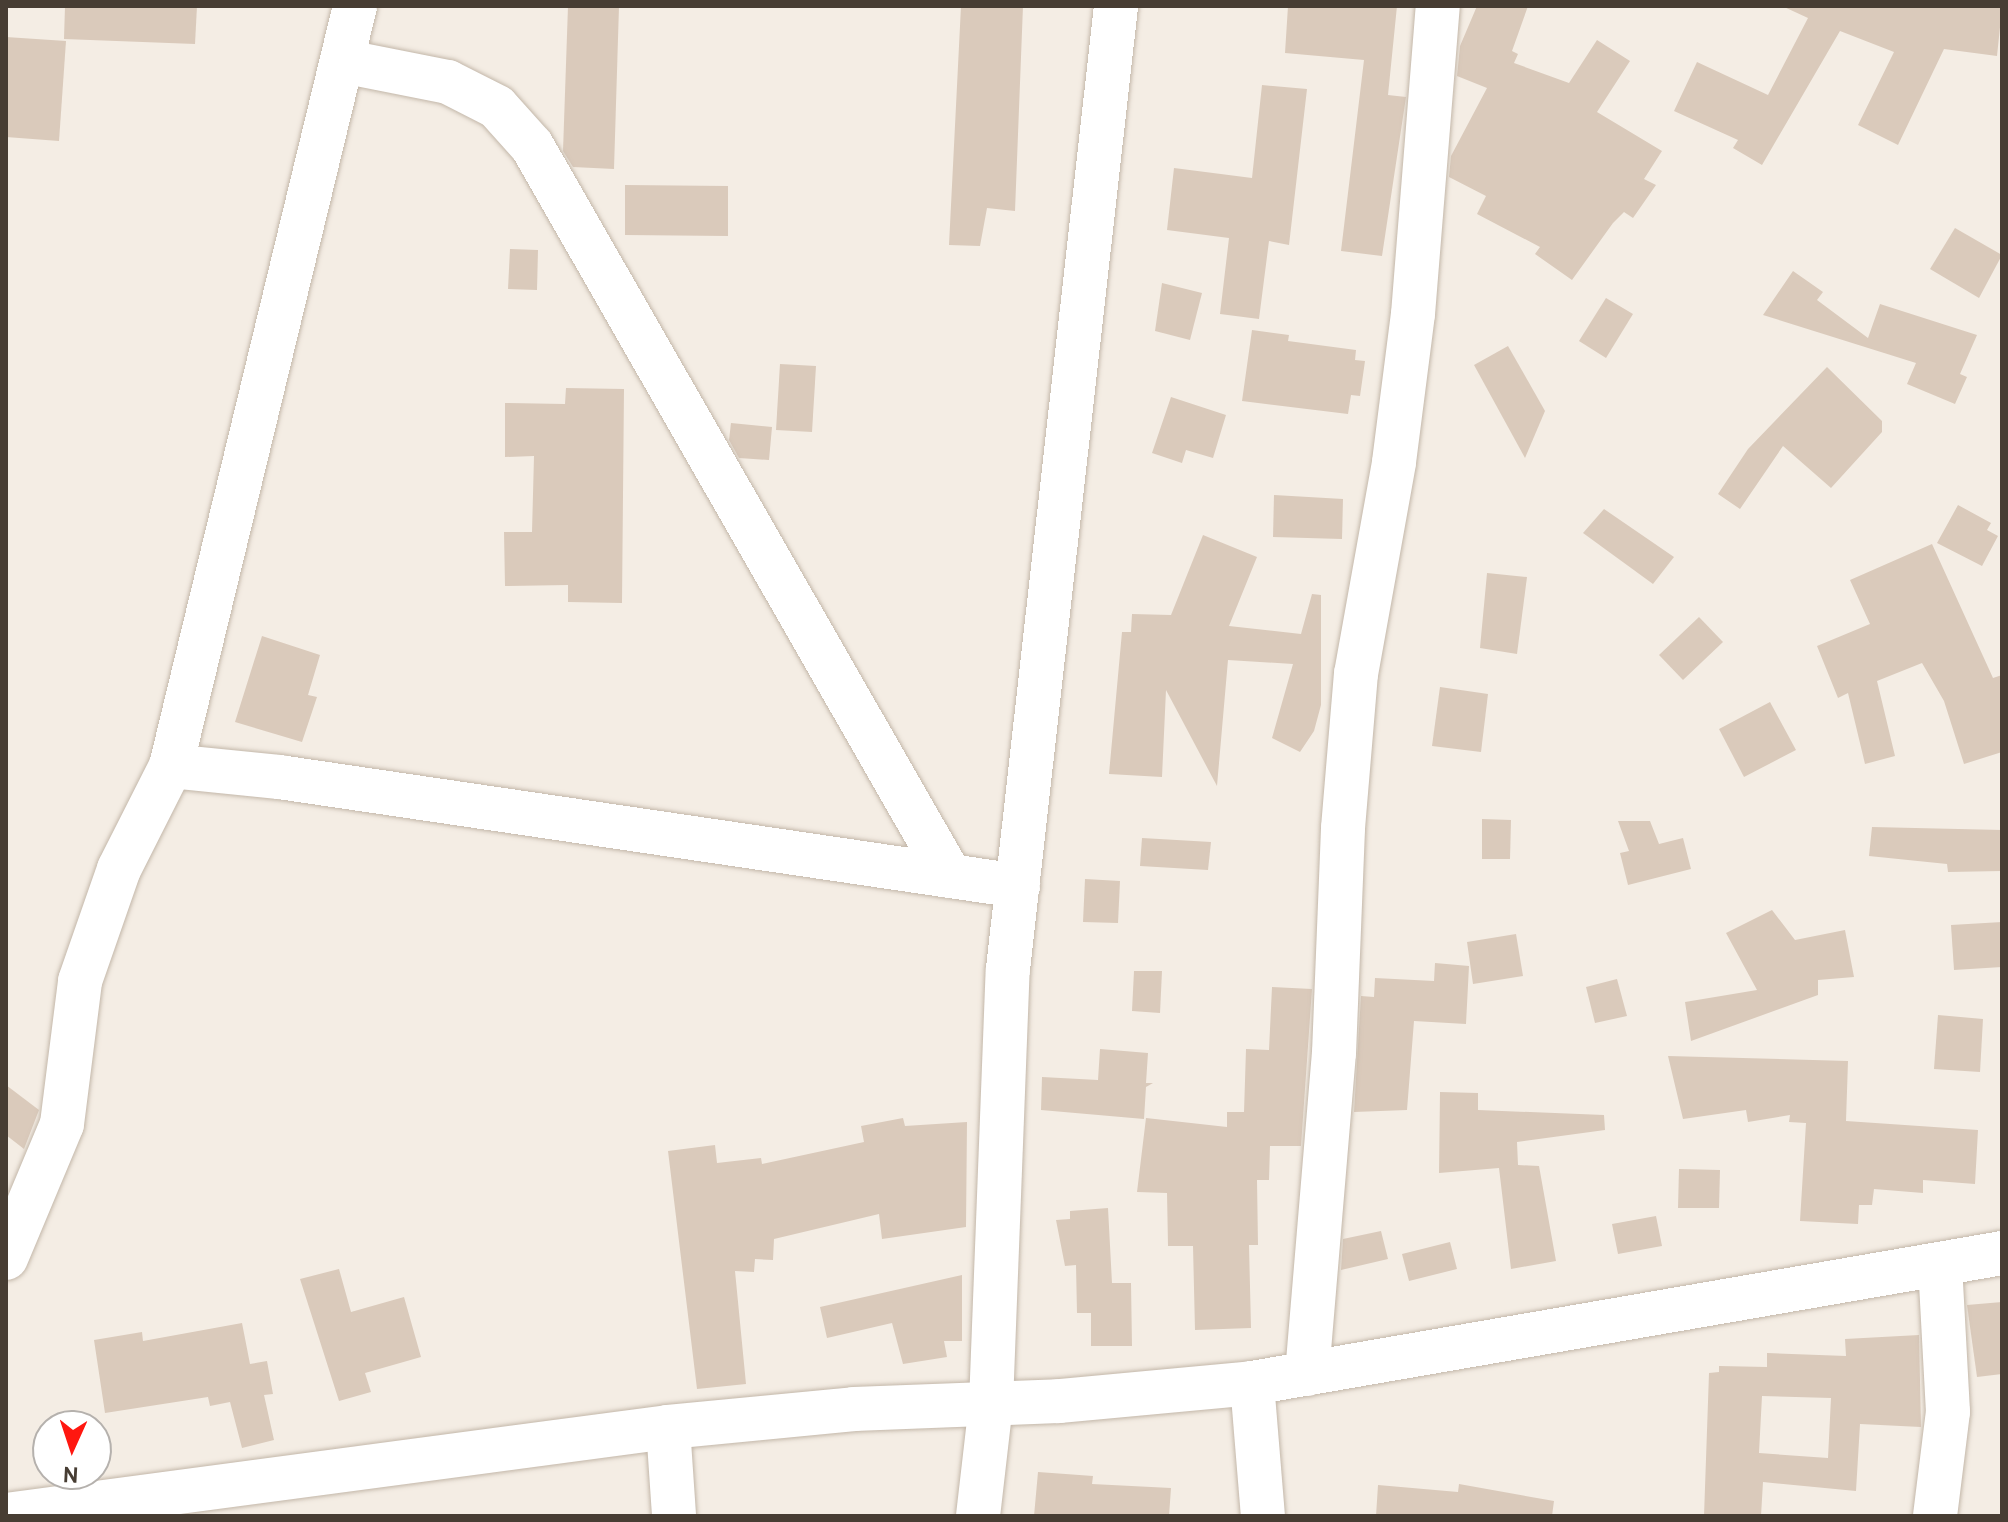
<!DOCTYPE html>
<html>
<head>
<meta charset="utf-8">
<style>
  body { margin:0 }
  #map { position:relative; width:2008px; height:1522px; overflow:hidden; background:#f4ede4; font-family:Overpass,sans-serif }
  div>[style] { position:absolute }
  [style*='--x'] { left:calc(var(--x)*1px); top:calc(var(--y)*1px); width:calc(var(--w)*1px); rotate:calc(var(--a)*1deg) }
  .building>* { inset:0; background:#dacabb }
  .roads { filter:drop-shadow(0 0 2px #c3b7a9) drop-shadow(0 0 2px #c3b7a9) }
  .minor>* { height:44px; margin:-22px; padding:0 22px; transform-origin:22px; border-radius:22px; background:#fff }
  span { translate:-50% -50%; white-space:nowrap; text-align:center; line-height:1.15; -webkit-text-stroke:8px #fff; paint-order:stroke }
  .frame { position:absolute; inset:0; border:8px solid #473d33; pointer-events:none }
  .north { position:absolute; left:32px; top:1410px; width:80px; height:80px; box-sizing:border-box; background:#fff; border:2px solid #b5b1ad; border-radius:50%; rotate:183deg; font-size:22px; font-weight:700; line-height:32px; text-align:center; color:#473d33 }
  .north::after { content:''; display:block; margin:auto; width:28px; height:36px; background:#ff1710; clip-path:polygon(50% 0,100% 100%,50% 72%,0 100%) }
</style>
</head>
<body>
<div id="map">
  <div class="building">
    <div style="clip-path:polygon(65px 6px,197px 6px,195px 44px,64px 39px)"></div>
    <div style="clip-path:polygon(568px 6px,619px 6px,614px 169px,573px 167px,563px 151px)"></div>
    <div style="clip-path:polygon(961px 6px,1023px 6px,1015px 211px,987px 208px,980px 246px,949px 245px)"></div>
    <div style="clip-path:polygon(1288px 6px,1397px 6px,1388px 95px,1406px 97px,1382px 256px,1341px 251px,1364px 60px,1285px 53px)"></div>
    <div style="clip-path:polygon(1477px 6px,1528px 6px,1512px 51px,1518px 54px,1514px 63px,1569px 83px,1597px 40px,1630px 61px,1597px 112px,1662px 151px,1644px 179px,1656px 185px,1633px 218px,1624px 212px,1613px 223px,1572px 280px,1535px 254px,1540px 247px,1477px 214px,1486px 196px,1449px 177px,1451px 156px,1487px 88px,1457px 76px,1460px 46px)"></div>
    <div style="clip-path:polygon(1782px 6px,2002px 8px,1997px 56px,1944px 49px,1898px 145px,1858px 125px,1894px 52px,1840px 31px,1762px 165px,1733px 148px,1738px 140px,1674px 111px,1697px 62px,1768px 95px,1808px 18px)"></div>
    <div style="clip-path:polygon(6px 37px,66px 41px,59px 141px,6px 137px)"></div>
    <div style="clip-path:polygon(1262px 85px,1307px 89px,1289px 245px,1269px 241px,1259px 319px,1220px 314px,1229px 238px,1167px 230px,1174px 168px,1252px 178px)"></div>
    <div style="clip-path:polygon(625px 185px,728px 186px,728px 236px,625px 235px)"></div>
    <div style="clip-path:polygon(1955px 228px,2002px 255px,1979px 298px,1930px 269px)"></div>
    <div style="clip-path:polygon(510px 249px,538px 250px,537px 290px,508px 289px)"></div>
    <div style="clip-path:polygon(1793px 271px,1823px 292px,1817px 300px,1868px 338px,1880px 304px,1977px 335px,1960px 374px,1967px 377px,1955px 404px,1907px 384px,1916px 363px,1763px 315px)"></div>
    <div style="clip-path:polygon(1162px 283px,1202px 293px,1190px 340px,1155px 331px)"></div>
    <div style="clip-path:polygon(1606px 298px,1633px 314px,1606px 358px,1579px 341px)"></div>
    <div style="clip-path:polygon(1252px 330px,1289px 335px,1288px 341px,1356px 350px,1355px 360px,1365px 361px,1360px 396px,1351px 395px,1348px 414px,1242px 401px)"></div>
    <div style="clip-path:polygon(1508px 346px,1545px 411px,1525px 458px,1474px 365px)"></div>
    <div style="clip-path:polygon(780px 364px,816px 366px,812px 432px,776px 430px)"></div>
    <div style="clip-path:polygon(1827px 367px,1882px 421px,1882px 432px,1831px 488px,1783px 446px,1740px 509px,1718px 494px,1748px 449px)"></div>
    <div style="clip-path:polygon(566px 388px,624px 389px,622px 603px,568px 602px,568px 585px,505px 586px,504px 532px,532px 532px,534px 456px,505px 457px,505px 403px,565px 404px)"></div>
    <div style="clip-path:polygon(1171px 397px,1226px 415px,1213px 458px,1186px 450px,1182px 463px,1152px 453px)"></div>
    <div style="clip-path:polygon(731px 423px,772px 427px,769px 460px,739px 458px,729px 440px)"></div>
    <div style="clip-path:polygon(1274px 495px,1343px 499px,1342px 539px,1273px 537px)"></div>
    <div style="clip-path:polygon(1958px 505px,1991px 523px,1987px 530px,1998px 536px,1982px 566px,1937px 543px)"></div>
    <div style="clip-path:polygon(1604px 509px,1674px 557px,1653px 584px,1583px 533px)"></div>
    <div style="clip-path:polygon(1203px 535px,1257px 557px,1229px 626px,1301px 634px,1312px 594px,1321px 595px,1321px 705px,1314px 731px,1300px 752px,1272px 738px,1293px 664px,1228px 660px,1217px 786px,1166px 690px,1162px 777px,1109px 774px,1122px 632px,1131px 632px,1132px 614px,1171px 615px)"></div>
    <div style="clip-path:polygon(1932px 544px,1993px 678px,2002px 675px,2002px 752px,1964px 764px,1944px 701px,1922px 663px,1877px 681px,1895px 756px,1865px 764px,1848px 693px,1838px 698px,1817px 646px,1870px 624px,1850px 580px)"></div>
    <div style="clip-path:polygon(1487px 573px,1527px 577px,1517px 654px,1480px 648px)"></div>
    <div style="clip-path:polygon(1699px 617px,1723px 642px,1683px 680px,1659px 655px)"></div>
    <div style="clip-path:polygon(262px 636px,320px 655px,308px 695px,317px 697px,302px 742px,235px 722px)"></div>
    <div style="clip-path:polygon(1440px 687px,1488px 694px,1481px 752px,1432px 746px)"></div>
    <div style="clip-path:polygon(1770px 702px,1796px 750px,1744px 777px,1719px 729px)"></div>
    <div style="clip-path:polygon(1482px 819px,1511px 820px,1510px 859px,1482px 859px)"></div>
    <div style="clip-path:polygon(1618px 821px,1650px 821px,1659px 844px,1683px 838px,1691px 869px,1628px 885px,1620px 853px,1629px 851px)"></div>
    <div style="clip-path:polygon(1872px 827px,2002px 830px,2002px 871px,1948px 872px,1947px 864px,1869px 856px)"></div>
    <div style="clip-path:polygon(1142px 838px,1211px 842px,1208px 870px,1140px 866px)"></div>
    <div style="clip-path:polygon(1085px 879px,1120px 881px,1118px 923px,1083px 922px)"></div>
    <div style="clip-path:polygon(1772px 910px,1795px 940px,1845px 930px,1854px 977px,1818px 980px,1818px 995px,1691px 1041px,1685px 1002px,1757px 990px,1726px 933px)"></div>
    <div style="clip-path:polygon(2002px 922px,2002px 967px,1954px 970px,1951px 925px)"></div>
    <div style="clip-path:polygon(1516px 934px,1523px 976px,1473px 984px,1467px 942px)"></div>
    <div style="clip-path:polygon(1435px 963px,1469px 966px,1466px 1024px,1414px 1021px,1407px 1110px,1354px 1112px,1361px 996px,1374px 997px,1375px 978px,1434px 981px)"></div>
    <div style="clip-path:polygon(1134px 971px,1162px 971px,1160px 1013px,1132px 1011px)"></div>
    <div style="clip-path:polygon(1617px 979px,1627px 1016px,1595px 1023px,1586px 987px)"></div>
    <div style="clip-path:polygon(1272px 987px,1312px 989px,1301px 1146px,1270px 1146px,1269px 1180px,1257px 1180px,1258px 1245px,1249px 1245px,1251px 1328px,1195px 1330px,1193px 1246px,1168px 1246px,1167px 1193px,1137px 1192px,1146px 1118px,1227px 1127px,1227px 1112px,1244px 1112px,1246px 1049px,1269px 1050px)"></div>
    <div style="clip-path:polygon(1938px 1015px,1983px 1019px,1980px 1072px,1934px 1069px)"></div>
    <div style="clip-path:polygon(1100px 1049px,1148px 1053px,1146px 1083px,1153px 1083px,1146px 1087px,1144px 1119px,1041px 1110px,1042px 1077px,1098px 1080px)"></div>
    <div style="clip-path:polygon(1668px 1056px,1848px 1061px,1846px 1121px,1978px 1130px,1975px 1184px,1923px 1180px,1923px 1193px,1874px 1189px,1872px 1205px,1859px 1205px,1858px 1224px,1800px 1221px,1806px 1123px,1789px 1122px,1790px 1115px,1748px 1122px,1746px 1110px,1683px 1119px)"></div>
    <div style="clip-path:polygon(6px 1085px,39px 1110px,24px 1149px,6px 1135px)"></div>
    <div style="clip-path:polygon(1440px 1092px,1478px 1093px,1478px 1110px,1604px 1115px,1605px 1130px,1517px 1142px,1518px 1165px,1539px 1166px,1556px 1261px,1511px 1269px,1499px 1168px,1439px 1173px)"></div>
    <div style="clip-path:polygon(903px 1118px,905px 1126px,967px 1122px,966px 1227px,882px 1239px,879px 1214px,774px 1239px,773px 1260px,755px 1259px,754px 1272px,735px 1271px,746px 1384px,697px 1389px,668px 1151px,715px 1145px,717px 1163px,761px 1158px,762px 1164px,864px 1142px,861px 1126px)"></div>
    <div style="clip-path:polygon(1679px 1169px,1720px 1170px,1719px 1208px,1678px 1208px)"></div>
    <div style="clip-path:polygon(1108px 1208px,1112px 1283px,1131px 1283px,1132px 1346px,1091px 1346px,1091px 1313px,1077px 1313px,1076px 1265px,1065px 1266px,1056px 1220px,1070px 1219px,1070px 1211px)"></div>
    <div style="clip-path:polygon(1656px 1216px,1662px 1246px,1618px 1254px,1612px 1224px)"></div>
    <div style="clip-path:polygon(1381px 1231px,1388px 1259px,1341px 1270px,1343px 1239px)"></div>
    <div style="clip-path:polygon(1450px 1242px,1457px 1269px,1409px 1281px,1402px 1254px)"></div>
    <div style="clip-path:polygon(339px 1269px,351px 1312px,404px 1297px,421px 1357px,365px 1373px,371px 1392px,339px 1401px,300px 1279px)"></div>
    <div style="clip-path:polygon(962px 1275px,962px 1341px,944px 1341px,947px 1357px,903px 1364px,892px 1323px,827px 1338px,820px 1307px)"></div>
    <div style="clip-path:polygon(2002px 1302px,2002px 1374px,1977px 1377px,1967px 1305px)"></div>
    <div style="clip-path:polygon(242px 1323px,250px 1364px,267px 1361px,273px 1394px,264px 1395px,274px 1440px,242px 1448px,230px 1402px,210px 1406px,208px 1397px,105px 1413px,94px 1340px,142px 1332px,143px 1341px)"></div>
    <div style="clip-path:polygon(evenodd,1919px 1335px,1921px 1427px,1860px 1424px,1856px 1491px,1763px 1482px,1761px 1516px,1704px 1516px,1709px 1373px,1719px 1372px,1719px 1366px,1767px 1367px,1767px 1353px,1846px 1356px,1845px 1339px,1919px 1335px,1762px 1396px,1831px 1398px,1828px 1458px,1759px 1453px,1762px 1396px)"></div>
    <div style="clip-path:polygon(1038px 1472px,1093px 1476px,1092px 1484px,1171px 1488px,1169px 1516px,1034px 1516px)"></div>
    <div style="clip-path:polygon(1459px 1484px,1554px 1501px,1552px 1516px,1376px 1516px,1378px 1485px,1458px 1492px)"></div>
  </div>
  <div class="roads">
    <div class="minor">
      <div style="--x:342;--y:61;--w:108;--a:11.2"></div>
      <div style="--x:448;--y:82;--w:55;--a:27"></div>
      <div style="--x:497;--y:107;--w:52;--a:48.1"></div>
      <div style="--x:532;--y:146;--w:841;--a:60.2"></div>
      <div style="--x:171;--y:766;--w:109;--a:5.8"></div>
      <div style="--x:279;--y:777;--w:747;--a:8.39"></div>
      <div style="--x:6;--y:1258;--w:145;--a:-67.3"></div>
      <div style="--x:62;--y:1124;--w:144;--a:-82.8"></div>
      <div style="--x:80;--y:981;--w:119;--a:-70.8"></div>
      <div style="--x:119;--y:869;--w:115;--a:-63.2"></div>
      <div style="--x:171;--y:766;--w:782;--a:-76.39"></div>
      <div style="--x:1307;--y:1374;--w:322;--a:-85.2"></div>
      <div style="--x:1334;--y:1053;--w:225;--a:-87.7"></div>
      <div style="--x:1343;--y:828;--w:155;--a:-85.2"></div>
      <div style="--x:1356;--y:674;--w:215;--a:-79.8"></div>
      <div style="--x:1394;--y:462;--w:149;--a:-82.7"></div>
      <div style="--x:1413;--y:314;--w:309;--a:-85.4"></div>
      <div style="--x:1252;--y:1383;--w:133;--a:85.3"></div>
      <div style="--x:668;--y:1427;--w:89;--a:86.1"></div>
      <div style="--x:6;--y:1515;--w:668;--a:-7.57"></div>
      <div style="--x:668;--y:1427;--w:187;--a:-5.5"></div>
      <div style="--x:854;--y:1409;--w:205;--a:-2.2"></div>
      <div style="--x:1059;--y:1401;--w:194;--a:-5.3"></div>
      <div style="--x:1252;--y:1383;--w:761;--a:-9.83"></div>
      <div style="--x:978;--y:1516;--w:113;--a:-83.4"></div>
      <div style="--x:991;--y:1404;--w:435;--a:-87.8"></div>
      <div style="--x:1008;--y:969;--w:969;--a:-83.6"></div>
      <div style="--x:1935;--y:1516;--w:105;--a:-82.9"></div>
      <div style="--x:1948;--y:1412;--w:147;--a:-93.1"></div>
    </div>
  </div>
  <div class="frame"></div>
  <div class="north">N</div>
</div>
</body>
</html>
